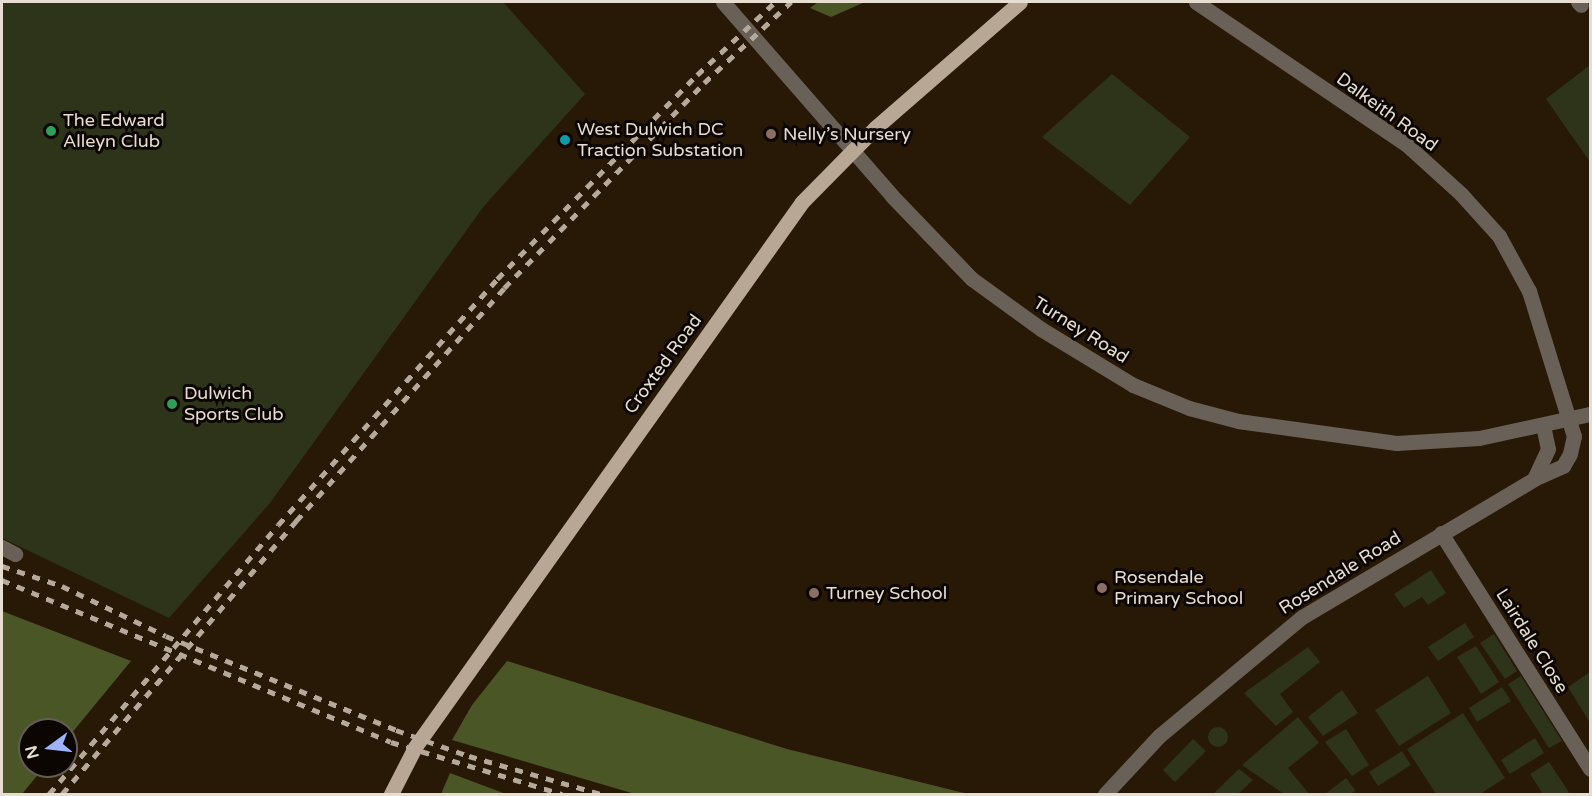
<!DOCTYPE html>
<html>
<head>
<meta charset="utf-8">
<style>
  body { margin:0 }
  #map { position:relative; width:1592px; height:796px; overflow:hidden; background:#281906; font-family:"Varela Round",sans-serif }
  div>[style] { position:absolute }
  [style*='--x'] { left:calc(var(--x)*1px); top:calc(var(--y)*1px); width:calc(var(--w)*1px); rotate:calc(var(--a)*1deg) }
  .green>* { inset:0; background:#2d3419 }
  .round { border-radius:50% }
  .forest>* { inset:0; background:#4a5626 }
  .minor>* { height:15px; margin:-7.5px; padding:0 7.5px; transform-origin:7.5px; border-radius:7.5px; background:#696158 }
  .major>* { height:15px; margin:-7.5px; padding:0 7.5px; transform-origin:7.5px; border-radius:7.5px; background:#b8a794 }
  .rail>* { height:4.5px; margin-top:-2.25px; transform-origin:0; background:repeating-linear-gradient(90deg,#b4a99b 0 8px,transparent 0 16px) }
  .dots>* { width:16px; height:16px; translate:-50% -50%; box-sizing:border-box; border:3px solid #0c0602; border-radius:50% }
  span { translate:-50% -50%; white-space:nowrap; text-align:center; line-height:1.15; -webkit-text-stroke:6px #0c0602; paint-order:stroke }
  .street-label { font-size:18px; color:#e7ddd1 }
  .poi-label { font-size:18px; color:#e7ddd1 }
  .left { translate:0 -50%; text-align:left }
  .frame { position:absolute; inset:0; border:3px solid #e7ddd1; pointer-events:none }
  .north { position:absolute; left:18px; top:718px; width:60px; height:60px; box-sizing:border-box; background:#0c0602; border:2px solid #645c55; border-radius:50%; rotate:255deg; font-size:16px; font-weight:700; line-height:24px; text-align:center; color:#e7ddd1 }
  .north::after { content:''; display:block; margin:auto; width:21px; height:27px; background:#9eb3fd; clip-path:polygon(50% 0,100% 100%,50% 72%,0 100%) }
</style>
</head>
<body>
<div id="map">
  <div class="green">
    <div style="clip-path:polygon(2px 2px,503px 2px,585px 94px,484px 206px,270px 503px,169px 618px,2px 538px)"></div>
    <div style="clip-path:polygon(1590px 65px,1590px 162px,1546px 99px)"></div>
    <div style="clip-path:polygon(1112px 74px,1190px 137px,1130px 205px,1042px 137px)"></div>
    <div style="clip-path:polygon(1431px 570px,1446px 593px,1428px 605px,1422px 597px,1404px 608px,1394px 594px)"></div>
    <div style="clip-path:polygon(1465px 623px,1474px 637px,1438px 661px,1428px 647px)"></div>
    <div style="clip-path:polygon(1494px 634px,1517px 671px,1505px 679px,1480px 643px)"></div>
    <div style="clip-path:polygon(1476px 646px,1499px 682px,1481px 694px,1457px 657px)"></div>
    <div style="clip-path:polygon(1308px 647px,1320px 662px,1280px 694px,1293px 712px,1276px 726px,1244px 693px)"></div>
    <div style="clip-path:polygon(1590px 672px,1590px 723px,1568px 687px)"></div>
    <div style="clip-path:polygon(1428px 676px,1451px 713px,1399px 746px,1375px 710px)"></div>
    <div style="clip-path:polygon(1521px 676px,1562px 741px,1549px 748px,1508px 684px)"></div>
    <div style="clip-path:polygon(1502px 687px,1511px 701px,1477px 722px,1469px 708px)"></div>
    <div style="clip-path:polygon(1342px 690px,1358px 713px,1323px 736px,1308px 717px)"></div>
    <div style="clip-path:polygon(1463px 713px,1505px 778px,1480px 794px,1436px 794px,1407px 749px)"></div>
    <div style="clip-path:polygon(1298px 717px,1319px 743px,1288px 768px,1309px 794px,1284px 794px,1242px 765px)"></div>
    <div class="round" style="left:1208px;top:727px;width:20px;height:20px"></div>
    <div style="clip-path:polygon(1346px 729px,1369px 765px,1352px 776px,1325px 742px)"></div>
    <div style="clip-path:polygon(1535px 738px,1544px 753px,1510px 774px,1501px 760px)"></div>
    <div style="clip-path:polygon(1193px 739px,1206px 751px,1175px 782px,1163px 770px)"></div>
    <div style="clip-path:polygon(1402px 751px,1411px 765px,1378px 786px,1369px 772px)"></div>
    <div style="clip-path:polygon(1549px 762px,1561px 780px,1570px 794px,1543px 794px,1530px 774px)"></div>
    <div style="clip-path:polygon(1239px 769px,1253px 780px,1238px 794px,1213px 794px)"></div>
    <div style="clip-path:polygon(1346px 778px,1355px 790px,1352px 794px,1325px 794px)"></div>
  </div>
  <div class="forest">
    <div style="clip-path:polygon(818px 2px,865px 2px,831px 17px,810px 8px)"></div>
    <div style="clip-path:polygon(2px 611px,131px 661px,66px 740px,66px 730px,30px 730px,30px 766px,45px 766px,22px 794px,2px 794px)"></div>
    <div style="clip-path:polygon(507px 661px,787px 749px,968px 794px,635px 794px,452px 740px,472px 705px)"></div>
    <div style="clip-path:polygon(450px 773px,506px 794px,441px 794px)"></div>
  </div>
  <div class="minor">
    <div style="--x:723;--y:2;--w:257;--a:48.9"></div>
    <div style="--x:892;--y:196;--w:115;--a:46.1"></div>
    <div style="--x:972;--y:279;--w:85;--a:35.9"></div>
    <div style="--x:1041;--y:329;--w:108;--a:31.3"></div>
    <div style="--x:1133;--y:385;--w:61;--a:22.3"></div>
    <div style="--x:1189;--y:408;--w:51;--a:14.9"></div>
    <div style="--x:1238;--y:421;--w:160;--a:7.9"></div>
    <div style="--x:1396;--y:443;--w:83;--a:-3.4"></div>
    <div style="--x:1479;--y:438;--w:114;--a:-12.2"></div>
    <div style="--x:1196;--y:2;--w:255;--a:34.1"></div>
    <div style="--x:1407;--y:145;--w:73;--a:42.2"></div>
    <div style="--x:1461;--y:194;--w:57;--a:47.9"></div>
    <div style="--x:1499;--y:236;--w:63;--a:61.4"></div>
    <div style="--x:1529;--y:291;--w:152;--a:72.8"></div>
    <div style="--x:1574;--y:436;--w:18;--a:103"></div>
    <div style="--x:1570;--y:454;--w:14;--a:120"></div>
    <div style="--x:1563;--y:466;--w:32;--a:156"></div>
    <div style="--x:1578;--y:2;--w:4;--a:45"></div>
    <div style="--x:1441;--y:533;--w:279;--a:57.7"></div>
    <div style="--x:2;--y:547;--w:15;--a:28"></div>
    <div style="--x:1105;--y:794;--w:79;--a:-47"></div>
    <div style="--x:1159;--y:736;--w:186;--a:-39.8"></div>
    <div style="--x:1302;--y:617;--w:270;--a:-30.7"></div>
    <div style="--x:1534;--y:479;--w:33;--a:-65"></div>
    <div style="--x:1548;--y:449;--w:24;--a:-102"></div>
  </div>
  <div class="major">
    <div style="--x:391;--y:794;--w:53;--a:-62.9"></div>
    <div style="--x:415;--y:747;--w:668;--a:-54.62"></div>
    <div style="--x:802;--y:202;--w:104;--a:-45.4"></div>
    <div style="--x:875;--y:128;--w:192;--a:-41"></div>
  </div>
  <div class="rail">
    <div style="--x:2;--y:566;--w:63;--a:18.4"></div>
    <div style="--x:62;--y:586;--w:115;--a:25.7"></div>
    <div style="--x:166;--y:636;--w:248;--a:22.2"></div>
    <div style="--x:396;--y:730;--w:77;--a:19.6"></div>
    <div style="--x:469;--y:756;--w:137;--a:16.1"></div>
    <div style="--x:2;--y:580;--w:421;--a:22.6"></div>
    <div style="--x:391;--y:742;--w:179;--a:16.9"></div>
    <div style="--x:49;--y:794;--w:353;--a:-49.6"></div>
    <div style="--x:278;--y:525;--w:329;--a:-48.3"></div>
    <div style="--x:497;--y:279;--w:286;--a:-45.6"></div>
    <div style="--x:697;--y:75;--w:107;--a:-43.1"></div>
    <div style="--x:62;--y:794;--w:360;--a:-49.4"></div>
    <div style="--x:296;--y:521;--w:312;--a:-48.2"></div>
    <div style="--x:504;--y:288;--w:286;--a:-45.7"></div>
    <div style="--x:704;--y:83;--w:119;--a:-43"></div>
  </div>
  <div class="dots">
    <div style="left:51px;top:131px;background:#2e9e5b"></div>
    <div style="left:771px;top:134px;background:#8d6e63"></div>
    <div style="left:565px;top:140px;background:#0f9aa8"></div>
    <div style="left:172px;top:404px;background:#2e9e5b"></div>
    <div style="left:1102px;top:588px;background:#8d6e63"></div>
    <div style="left:814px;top:593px;background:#8d6e63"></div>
  </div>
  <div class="street-label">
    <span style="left:1387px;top:112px;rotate:36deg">Dalkeith Road</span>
    <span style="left:1081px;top:330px;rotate:32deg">Turney Road</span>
    <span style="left:663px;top:364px;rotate:-54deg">Croxted Road</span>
    <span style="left:1340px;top:573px;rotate:-32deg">Rosendale Road</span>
    <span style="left:1532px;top:641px;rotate:58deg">Lairdale Close</span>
  </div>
  <div class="poi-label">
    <span class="left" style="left:63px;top:131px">The Edward<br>Alleyn Club</span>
    <span class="left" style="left:577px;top:140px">West Dulwich DC<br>Traction Substation</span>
    <span class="left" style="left:783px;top:134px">Nelly’s Nursery</span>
    <span class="left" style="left:184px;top:404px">Dulwich<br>Sports Club</span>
    <span class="left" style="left:1114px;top:588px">Rosendale<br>Primary School</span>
    <span class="left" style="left:826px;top:593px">Turney School</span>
  </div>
  <div class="frame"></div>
  <div class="north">N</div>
</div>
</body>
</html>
